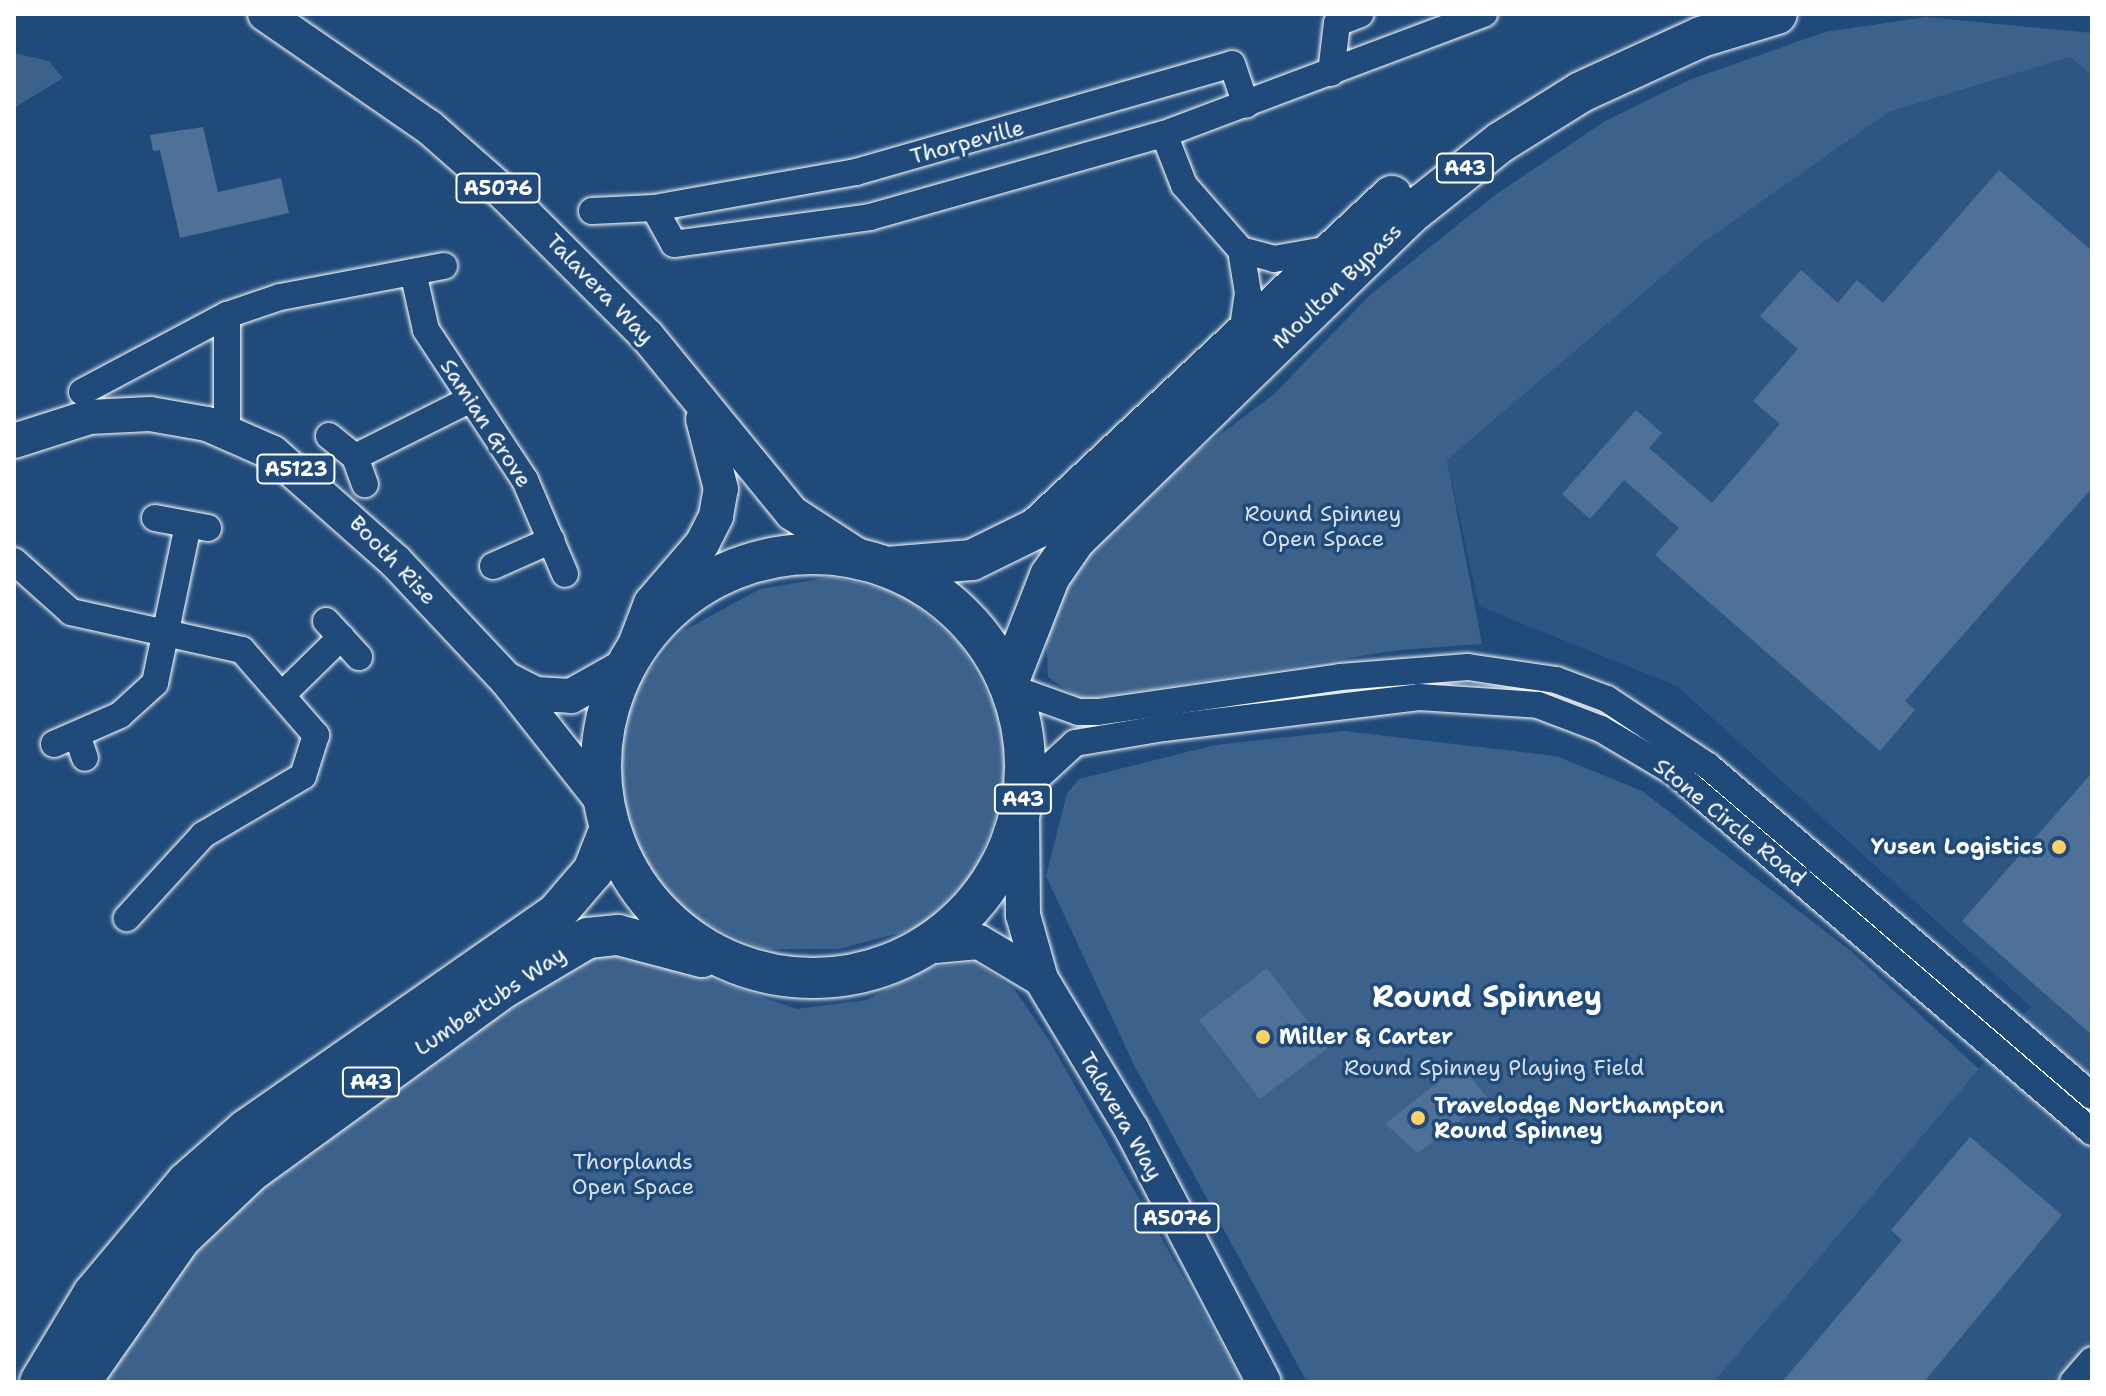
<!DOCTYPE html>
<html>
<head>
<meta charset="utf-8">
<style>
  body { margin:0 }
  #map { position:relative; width:2106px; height:1396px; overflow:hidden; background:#1f4a7a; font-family:"Shantell Sans",sans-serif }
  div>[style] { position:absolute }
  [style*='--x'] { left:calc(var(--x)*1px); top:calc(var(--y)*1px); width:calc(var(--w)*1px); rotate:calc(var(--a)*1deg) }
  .built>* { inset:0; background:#2e5683 }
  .green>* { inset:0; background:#3c618b }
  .building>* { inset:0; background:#507197 }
  .roads { filter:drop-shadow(0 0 2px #fff) drop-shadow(0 0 2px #fff) }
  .minor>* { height:26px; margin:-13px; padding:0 13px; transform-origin:13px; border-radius:13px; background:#1f4a7a }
  .major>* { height:34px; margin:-17px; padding:0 17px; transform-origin:17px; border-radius:17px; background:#1f4a7a }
  .highway>* { height:40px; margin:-20px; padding:0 20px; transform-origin:20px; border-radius:20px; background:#1f4a7a }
  .highway>.ring { margin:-20px; padding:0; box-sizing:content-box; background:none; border:40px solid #1f4a7a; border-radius:50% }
  .dots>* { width:22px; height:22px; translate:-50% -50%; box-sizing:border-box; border:4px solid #1f4a7a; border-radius:50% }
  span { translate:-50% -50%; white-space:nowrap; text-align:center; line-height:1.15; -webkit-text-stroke:7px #1f4a7a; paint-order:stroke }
  .shield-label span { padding:2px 6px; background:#1f4a7a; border:2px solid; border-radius:6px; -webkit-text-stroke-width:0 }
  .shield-label { font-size:20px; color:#fff; font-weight:700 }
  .street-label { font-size:22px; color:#fff }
  .park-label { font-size:22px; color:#d8dfe8 }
  .poi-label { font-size:22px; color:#fff; font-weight:700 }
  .right { translate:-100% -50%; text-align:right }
  .left { translate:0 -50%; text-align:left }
  .district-label { font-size:30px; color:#fff; font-weight:700 }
  .frame { position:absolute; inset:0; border:16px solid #fff; pointer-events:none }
</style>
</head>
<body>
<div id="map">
  <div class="built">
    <div style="clip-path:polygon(2070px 57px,2092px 76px,2092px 1382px,1714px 1382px,2031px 1007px,1677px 686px,1479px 606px,1447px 460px,1701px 244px,1889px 112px)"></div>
  </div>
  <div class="green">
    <div style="clip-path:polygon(1926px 17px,2092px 33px,2092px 76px,2070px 57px,1889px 112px,1701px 244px,1447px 460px,1482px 644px,1399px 650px,1081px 700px,1048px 677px,1046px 634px,1061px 589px,1118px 511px,1273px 395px,1371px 294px,1495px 195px,1605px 121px,1689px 80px,1825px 32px)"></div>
    <div style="clip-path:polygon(14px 53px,49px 61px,63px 78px,14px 108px)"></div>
    <div style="clip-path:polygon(831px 577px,903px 594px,959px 643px,995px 707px,1006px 755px,1003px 799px,973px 874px,922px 927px,839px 949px,763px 949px,699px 921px,656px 884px,621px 814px,613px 744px,635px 687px,683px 631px,760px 589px)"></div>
    <div style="clip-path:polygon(1344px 731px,1556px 756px,1642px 791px,1851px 951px,1979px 1069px,1714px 1382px,1307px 1382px,1134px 1065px,1046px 876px,1067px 793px,1079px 779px,1215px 745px)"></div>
    <div style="clip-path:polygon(632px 952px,797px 1009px,866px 1000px,928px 968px,976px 962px,1015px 990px,1049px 1040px,1243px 1382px,99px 1382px,207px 1235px,273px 1174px,569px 962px)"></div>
  </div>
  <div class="building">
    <div style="clip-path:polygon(203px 127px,218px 192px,281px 178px,289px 213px,180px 238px,160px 150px,153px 151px,150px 135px)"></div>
    <div style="clip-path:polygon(1999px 170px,2092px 251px,2092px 488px,1905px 701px,1915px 710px,1880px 751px,1655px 555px,1679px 528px,1624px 480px,1590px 519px,1562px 494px,1636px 410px,1662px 433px,1649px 448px,1712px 503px,1780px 424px,1753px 401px,1798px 349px,1760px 316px,1801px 270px,1838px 303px,1857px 280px,1883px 303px)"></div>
    <div style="clip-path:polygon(2092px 773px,2092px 1035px,1962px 921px)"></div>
    <div style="clip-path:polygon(1267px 968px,1328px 1048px,1260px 1099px,1199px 1020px)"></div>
    <div style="clip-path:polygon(1461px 1064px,1488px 1099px,1418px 1153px,1385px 1124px)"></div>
    <div style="clip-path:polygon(1970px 1137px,2062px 1215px,1924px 1382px,1782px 1382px,1902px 1240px,1891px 1230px)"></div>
  </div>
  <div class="roads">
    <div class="minor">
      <div style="--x:1331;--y:73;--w:50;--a:-83.2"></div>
      <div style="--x:1337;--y:23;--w:25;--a:-21"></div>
      <div style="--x:1164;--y:134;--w:55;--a:68.6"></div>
      <div style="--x:1184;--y:185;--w:86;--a:48.8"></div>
      <div style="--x:1241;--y:250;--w:34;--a:15"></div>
      <div style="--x:1274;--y:259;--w:57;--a:-10.1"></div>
      <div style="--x:654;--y:208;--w:41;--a:60.9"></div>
      <div style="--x:674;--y:244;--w:198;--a:-7.8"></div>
      <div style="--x:870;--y:217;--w:305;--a:-15.8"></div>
      <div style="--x:1164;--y:134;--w:342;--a:-20.6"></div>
      <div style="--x:592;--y:211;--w:62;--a:-2.8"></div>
      <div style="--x:654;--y:208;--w:205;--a:-10.1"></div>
      <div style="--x:856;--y:172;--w:391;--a:-16"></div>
      <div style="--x:1232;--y:64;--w:43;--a:71.1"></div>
      <div style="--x:1241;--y:250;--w:44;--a:80.8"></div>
      <div style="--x:1248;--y:293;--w:41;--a:98.3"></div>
      <div style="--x:413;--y:272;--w:59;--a:77.4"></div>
      <div style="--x:426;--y:330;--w:180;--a:56.6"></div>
      <div style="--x:525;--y:480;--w:102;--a:66.9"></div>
      <div style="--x:227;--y:315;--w:116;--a:90"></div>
      <div style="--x:82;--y:392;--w:164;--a:-28"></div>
      <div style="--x:227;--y:315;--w:56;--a:-18.8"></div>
      <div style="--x:280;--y:297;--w:167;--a:-10.7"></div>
      <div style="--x:329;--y:436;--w:33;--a:39"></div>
      <div style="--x:355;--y:457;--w:29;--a:70"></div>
      <div style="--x:355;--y:457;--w:130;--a:-26.6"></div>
      <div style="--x:155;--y:518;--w:54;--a:10.7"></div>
      <div style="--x:14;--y:561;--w:76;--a:41.8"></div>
      <div style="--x:71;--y:612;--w:175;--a:12.5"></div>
      <div style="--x:242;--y:650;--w:113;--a:49"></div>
      <div style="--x:316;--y:735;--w:43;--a:107.6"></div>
      <div style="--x:303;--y:776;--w:116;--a:149.5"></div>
      <div style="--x:203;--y:835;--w:113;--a:132.5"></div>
      <div style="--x:493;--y:566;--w:64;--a:-23.8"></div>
      <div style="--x:326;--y:621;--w:49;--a:47.5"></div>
      <div style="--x:1009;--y:687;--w:74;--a:19.7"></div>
      <div style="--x:1079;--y:712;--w:19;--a:0"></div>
      <div style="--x:1098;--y:712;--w:245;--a:-8.2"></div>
      <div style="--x:1340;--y:677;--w:128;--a:-4.5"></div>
      <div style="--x:1468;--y:667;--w:89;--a:8.4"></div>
      <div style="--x:1556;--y:680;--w:54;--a:20.4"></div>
      <div style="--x:1607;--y:699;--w:121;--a:33.6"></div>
      <div style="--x:1708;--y:766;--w:506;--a:40.67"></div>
      <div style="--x:284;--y:693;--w:80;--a:-44.5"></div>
      <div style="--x:77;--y:735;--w:24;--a:71"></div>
      <div style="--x:54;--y:744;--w:72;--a:-23.7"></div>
      <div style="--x:120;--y:715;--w:47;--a:-42.4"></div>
      <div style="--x:155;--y:683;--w:161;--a:-78.2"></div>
      <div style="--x:1024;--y:790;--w:69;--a:-42.7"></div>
      <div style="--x:1075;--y:743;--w:90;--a:-9.6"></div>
      <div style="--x:1164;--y:728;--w:257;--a:-6.9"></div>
      <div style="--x:1419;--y:697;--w:119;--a:3.8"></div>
      <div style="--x:1538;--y:705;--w:67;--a:20.9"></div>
      <div style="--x:1601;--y:729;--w:86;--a:30.7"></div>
      <div style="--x:1675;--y:773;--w:550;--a:40.73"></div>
      <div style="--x:2073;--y:1382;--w:29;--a:-49"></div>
    </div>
    <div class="major">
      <div style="--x:265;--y:14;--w:199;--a:34.6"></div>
      <div style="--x:429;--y:127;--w:103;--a:41.4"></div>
      <div style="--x:506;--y:195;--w:199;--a:45"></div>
      <div style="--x:647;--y:336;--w:229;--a:50.7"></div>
      <div style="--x:792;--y:513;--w:88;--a:33"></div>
      <div style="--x:14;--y:441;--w:79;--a:-17.7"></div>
      <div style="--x:89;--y:417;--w:61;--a:-2.8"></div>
      <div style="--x:150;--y:414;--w:58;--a:10"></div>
      <div style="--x:207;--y:424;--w:72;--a:23.7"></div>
      <div style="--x:273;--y:453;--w:164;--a:41.5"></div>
      <div style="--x:396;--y:562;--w:161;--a:46.8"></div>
      <div style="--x:506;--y:679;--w:158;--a:51.7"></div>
      <div style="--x:630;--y:658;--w:59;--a:-69.1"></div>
      <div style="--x:651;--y:603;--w:78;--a:-49.2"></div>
      <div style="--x:702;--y:544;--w:31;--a:-63"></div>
      <div style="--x:716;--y:516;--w:27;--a:-80"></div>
      <div style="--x:721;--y:489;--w:72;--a:-104.4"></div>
      <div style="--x:510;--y:681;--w:28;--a:27"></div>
      <div style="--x:535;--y:694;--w:36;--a:3"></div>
      <div style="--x:571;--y:696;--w:63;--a:-29.4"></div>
      <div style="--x:1022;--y:804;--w:111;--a:89.5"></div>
      <div style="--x:1023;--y:915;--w:66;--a:74.3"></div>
      <div style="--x:1041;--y:979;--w:176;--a:58.9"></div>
      <div style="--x:1132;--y:1130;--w:284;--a:62.4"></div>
      <div style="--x:924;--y:947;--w:55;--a:-5.2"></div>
      <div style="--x:979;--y:942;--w:72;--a:30.8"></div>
    </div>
    <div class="highway">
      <div class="ring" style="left:601px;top:554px;width:384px;height:384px"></div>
      <div style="--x:887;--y:567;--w:85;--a:-4.7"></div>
      <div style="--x:972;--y:560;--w:72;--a:-26.2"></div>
      <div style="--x:1037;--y:528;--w:486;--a:-43.1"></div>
      <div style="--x:1008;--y:683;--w:115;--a:-68.6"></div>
      <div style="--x:1050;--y:576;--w:44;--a:-55.2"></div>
      <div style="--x:1075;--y:540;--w:467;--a:-44.2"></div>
      <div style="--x:1410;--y:214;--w:116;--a:-38.4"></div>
      <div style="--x:1501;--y:142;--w:94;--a:-32"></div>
      <div style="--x:1581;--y:92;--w:132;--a:-24.6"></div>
      <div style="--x:1701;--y:37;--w:79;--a:-16.8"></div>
      <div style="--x:40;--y:1382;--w:103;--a:-58.9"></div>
      <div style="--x:93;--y:1294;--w:146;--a:-50"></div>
      <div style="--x:187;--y:1182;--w:79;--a:-41.4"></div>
      <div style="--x:246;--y:1130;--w:378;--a:-34.9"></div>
      <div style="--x:556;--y:914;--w:57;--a:-49.3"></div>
      <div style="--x:593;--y:871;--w:46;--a:-68.4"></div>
      <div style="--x:80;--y:1382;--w:174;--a:-55"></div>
      <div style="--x:180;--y:1239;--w:97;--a:-43.7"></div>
      <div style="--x:250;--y:1172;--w:315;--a:-36"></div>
      <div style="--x:505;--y:987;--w:96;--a:-30.6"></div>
      <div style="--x:588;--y:938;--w:30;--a:-6"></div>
      <div style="--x:618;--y:935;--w:87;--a:14.7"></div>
    </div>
  </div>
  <div class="dots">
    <div style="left:2059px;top:847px;background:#ffd166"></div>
    <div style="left:1263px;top:1037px;background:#ffd166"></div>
    <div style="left:1418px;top:1118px;background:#ffd166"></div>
  </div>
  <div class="shield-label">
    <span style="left:1465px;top:168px">A43</span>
    <span style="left:498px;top:188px">A5076</span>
    <span style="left:296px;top:469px">A5123</span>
    <span style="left:1023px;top:799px">A43</span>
    <span style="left:371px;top:1082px">A43</span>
    <span style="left:1177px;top:1218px">A5076</span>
  </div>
  <div class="street-label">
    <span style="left:967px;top:142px;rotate:-15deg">Thorpeville</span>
    <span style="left:1337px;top:286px;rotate:-44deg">Moulton Bypass</span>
    <span style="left:600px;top:289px;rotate:46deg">Talavera Way</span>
    <span style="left:486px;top:423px;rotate:57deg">Samian Grove</span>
    <span style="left:393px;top:560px;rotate:46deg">Booth Rise</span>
    <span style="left:1730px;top:822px;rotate:39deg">Stone Circle Road</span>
    <span style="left:490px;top:1001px;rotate:-34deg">Lumbertubs Way</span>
    <span style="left:1121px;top:1116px;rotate:60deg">Talavera Way</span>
  </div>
  <div class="park-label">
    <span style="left:1323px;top:526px">Round Spinney<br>Open Space</span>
    <span style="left:1494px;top:1068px">Round Spinney Playing Field</span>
    <span style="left:633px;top:1174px">Thorplands<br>Open Space</span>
  </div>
  <div class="poi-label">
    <span class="right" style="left:2043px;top:847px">Yusen Logistics</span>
    <span class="left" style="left:1279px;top:1037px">Miller &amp; Carter</span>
    <span class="left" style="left:1434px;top:1118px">Travelodge Northampton<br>Round Spinney</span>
  </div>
  <div class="district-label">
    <span style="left:1487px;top:997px">Round Spinney</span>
  </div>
  <div class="frame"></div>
</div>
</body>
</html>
